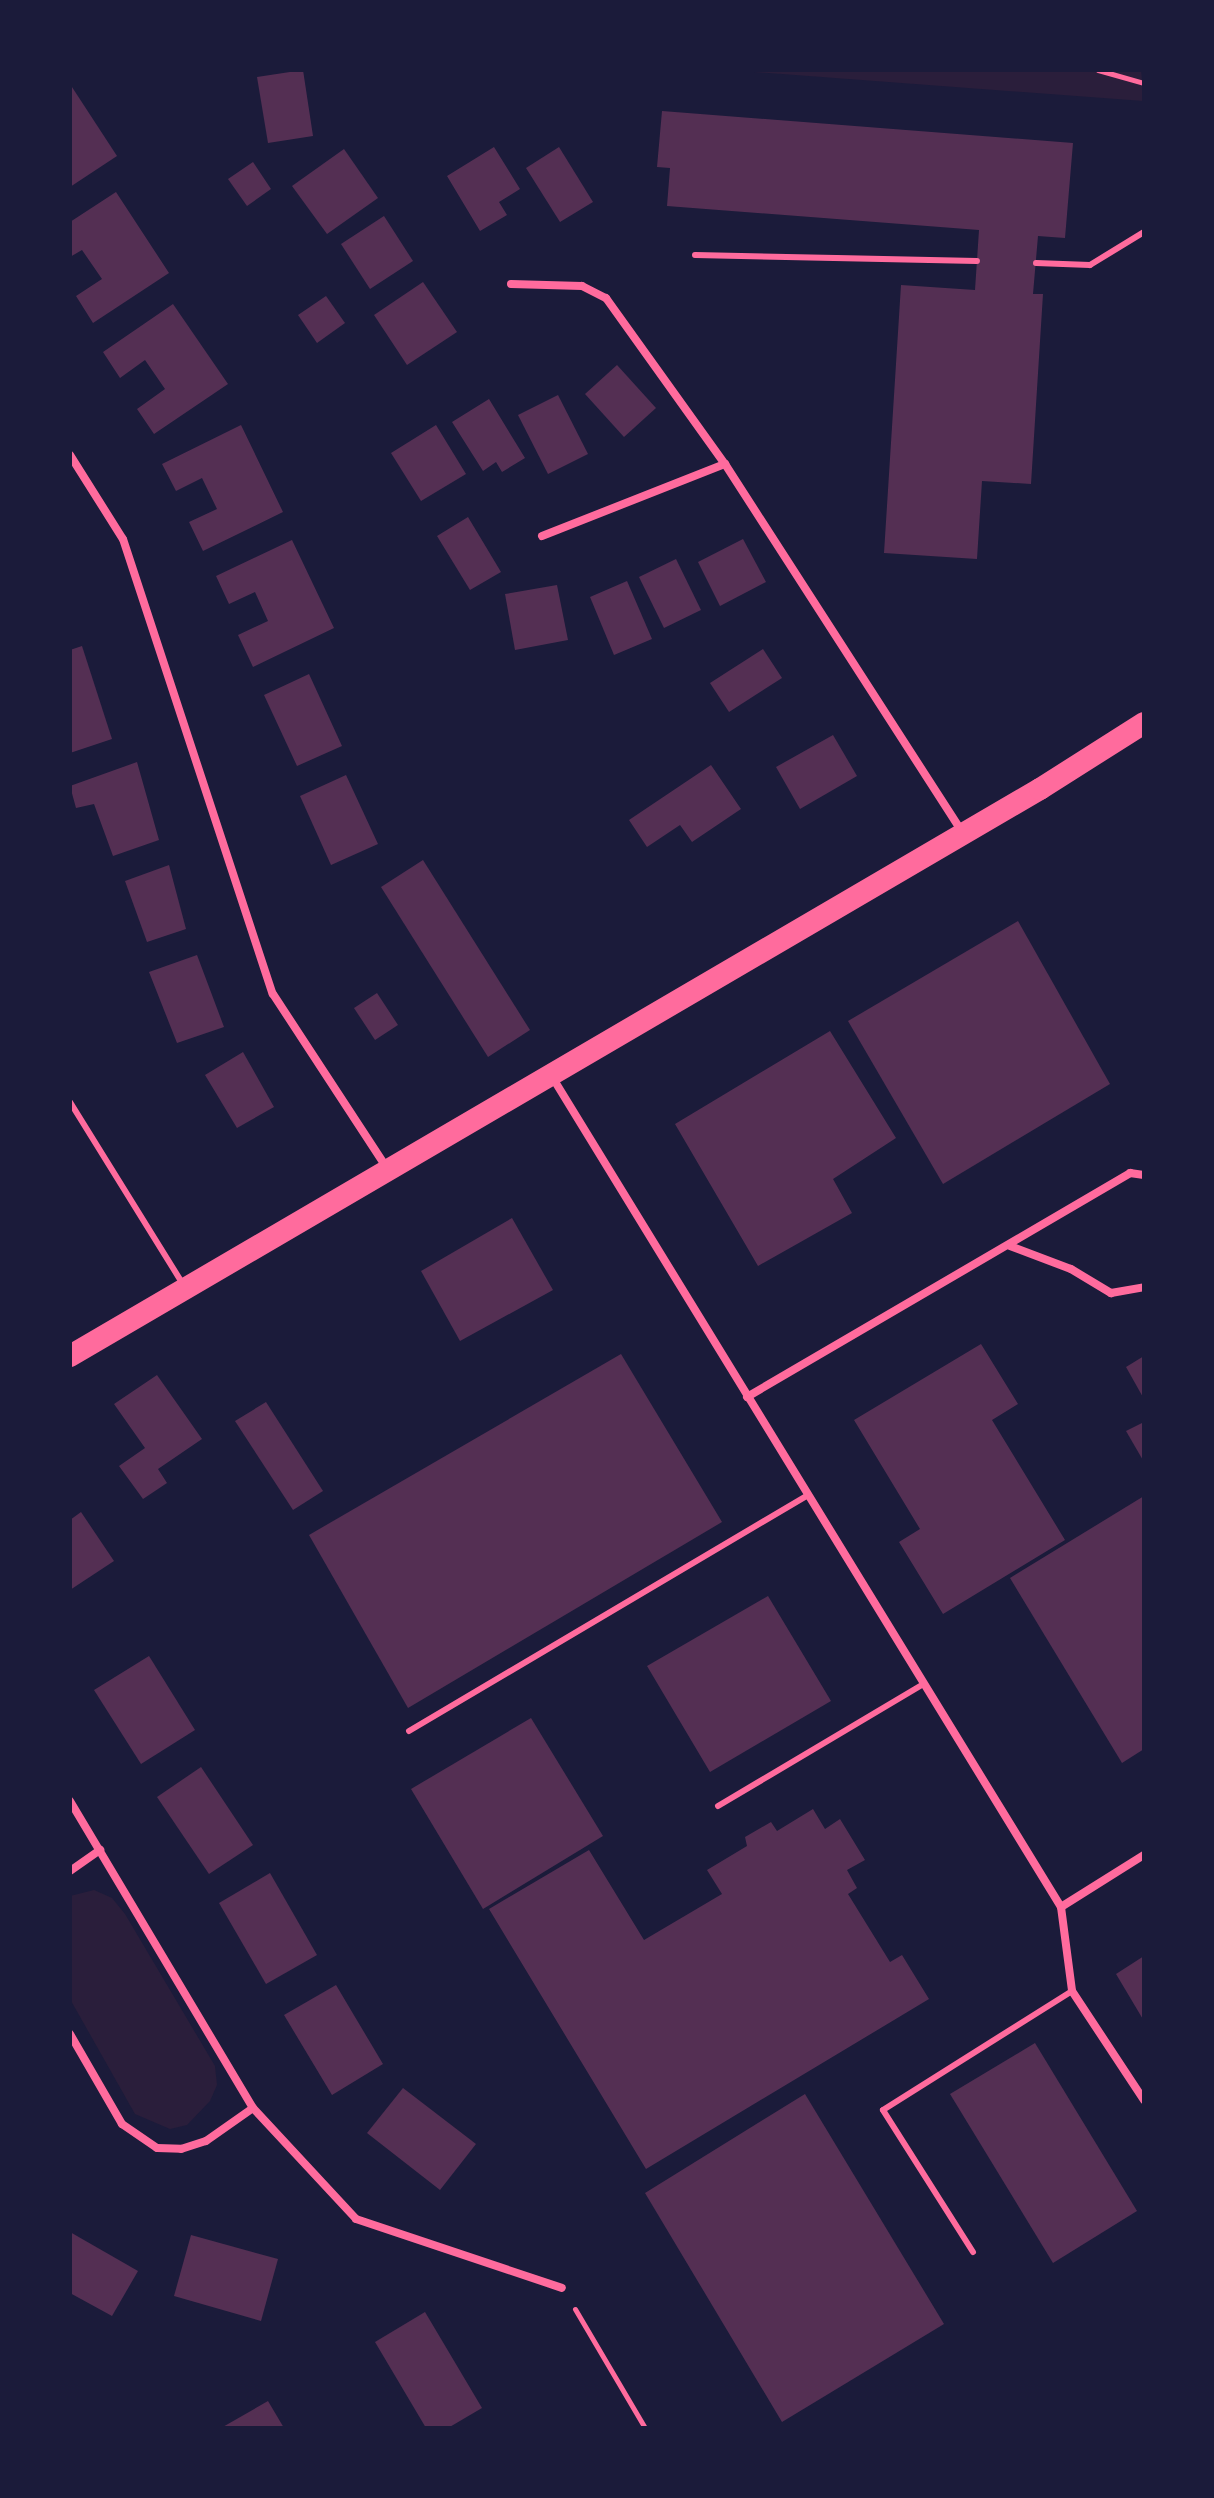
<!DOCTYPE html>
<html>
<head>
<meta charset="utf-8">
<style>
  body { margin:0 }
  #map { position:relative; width:1214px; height:2498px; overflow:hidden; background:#1b1b3a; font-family:Barlow,sans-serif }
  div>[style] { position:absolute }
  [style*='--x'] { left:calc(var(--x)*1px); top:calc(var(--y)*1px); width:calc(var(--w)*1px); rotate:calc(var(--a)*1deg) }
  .green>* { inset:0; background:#2a1e3b }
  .building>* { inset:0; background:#542f53 }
  .path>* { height:5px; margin:-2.5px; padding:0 2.5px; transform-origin:2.5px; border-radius:2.5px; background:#ff6b9d }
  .service>* { height:6px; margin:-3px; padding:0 3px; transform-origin:3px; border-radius:3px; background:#ff6b9d }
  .minor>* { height:8px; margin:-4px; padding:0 4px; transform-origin:4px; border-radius:4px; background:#ff6b9d }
  .trunk>* { height:22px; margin:-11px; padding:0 11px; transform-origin:11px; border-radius:11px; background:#ff6b9d }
  span { translate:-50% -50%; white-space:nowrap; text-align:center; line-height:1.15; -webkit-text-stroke:8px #1b1b3a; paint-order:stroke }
  .frame { position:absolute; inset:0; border:72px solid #1b1b3a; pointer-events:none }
</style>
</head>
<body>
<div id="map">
  <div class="green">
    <div style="clip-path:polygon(727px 70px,1141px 70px,1144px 101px)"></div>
    <div style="clip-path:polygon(94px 1890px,112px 1898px,125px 1914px,215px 2066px,217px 2085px,210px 2101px,187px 2125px,170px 2129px,135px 2114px,70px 1999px,70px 1896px)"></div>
  </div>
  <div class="building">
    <div style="clip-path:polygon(303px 70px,313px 136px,268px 143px,257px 77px)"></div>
    <div style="clip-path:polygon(70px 84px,117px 156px,70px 187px)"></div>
    <div style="clip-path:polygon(662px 111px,1073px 143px,1065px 238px,1038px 236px,1033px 294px,1043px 294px,1031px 484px,982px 481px,977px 559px,884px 553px,901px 285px,975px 290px,979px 230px,667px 206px,670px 168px,657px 167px)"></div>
    <div style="clip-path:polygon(494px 147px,520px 189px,499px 202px,507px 215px,480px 231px,447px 176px)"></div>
    <div style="clip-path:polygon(559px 147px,593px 202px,560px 222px,526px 168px)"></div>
    <div style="clip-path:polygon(344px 149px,378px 198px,327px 234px,292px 186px)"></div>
    <div style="clip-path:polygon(253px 162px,271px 189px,247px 206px,228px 179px)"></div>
    <div style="clip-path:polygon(116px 192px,169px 273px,93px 323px,76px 296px,102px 279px,82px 250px,70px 257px,70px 222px)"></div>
    <div style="clip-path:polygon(384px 216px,413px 261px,370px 289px,341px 244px)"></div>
    <div style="clip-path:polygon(423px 282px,457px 332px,407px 365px,374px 315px)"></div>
    <div style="clip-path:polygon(326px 296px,345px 323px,317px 343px,298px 315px)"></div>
    <div style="clip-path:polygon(173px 304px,228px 384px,154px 434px,137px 409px,165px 389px,145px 360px,120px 378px,103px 352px)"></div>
    <div style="clip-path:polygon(617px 365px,656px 408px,624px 437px,585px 394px)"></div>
    <div style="clip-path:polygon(558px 395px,588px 454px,548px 474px,518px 415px)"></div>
    <div style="clip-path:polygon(489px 399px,525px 458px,502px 472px,496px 462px,483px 471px,452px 422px)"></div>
    <div style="clip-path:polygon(241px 425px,283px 512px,203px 551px,189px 522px,217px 509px,202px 478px,176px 491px,162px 464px)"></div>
    <div style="clip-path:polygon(436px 425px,466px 474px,421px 501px,391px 453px)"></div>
    <div style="clip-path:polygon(468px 517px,501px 572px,470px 590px,437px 536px)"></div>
    <div style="clip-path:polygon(743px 539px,766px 582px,720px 606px,698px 562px)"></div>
    <div style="clip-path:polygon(292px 540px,334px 628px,253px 667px,238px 635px,268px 621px,255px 592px,229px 604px,216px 576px)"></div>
    <div style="clip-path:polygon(676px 559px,701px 610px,664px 628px,639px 577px)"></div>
    <div style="clip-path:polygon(627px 581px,652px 639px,614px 655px,590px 597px)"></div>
    <div style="clip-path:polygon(557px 585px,568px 640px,515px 650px,505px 594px)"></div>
    <div style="clip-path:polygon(82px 646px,112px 739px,70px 753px,70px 650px)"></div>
    <div style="clip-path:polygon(763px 649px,782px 678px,729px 712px,710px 683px)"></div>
    <div style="clip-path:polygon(309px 674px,342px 746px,297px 766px,264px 695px)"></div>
    <div style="clip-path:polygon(833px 735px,857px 776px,800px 809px,776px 767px)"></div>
    <div style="clip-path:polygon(137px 762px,159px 840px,113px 856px,94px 804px,76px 808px,70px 786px)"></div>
    <div style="clip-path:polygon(711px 765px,741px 809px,692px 842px,680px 825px,647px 847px,629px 820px)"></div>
    <div style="clip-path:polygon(346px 775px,378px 844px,331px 865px,300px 796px)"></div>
    <div style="clip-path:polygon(423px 860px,530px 1030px,488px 1057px,381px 887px)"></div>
    <div style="clip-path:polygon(169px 865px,186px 929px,147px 942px,125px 881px)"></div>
    <div style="clip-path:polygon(1018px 921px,1110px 1084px,943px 1184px,848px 1021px)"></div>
    <div style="clip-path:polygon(197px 955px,224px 1027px,177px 1043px,149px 972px)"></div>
    <div style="clip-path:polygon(377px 993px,398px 1025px,375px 1040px,354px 1008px)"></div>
    <div style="clip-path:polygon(830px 1031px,896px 1138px,833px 1179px,852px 1213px,758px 1266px,675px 1124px)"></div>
    <div style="clip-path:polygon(243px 1052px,274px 1107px,237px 1128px,205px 1075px)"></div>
    <div style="clip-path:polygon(512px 1218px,553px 1290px,460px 1341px,421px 1271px)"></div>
    <div style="clip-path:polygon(981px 1344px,1018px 1404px,992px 1420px,1065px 1540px,943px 1614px,899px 1542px,920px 1529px,854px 1420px)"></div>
    <div style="clip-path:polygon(621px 1354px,722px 1522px,408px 1708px,309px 1535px)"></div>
    <div style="clip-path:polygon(1144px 1356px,1144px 1399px,1126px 1367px)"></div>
    <div style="clip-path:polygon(157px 1375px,202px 1439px,158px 1469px,167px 1483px,143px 1499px,119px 1466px,145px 1448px,114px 1404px)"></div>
    <div style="clip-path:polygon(266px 1402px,323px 1491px,293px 1510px,235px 1421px)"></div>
    <div style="clip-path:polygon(1144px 1422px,1144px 1462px,1126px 1431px)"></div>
    <div style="clip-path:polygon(1144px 1496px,1144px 1749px,1122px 1763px,1010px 1578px)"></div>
    <div style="clip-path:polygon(81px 1512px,114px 1561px,70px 1590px,70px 1520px)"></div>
    <div style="clip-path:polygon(768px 1596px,831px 1701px,710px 1772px,647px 1666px)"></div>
    <div style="clip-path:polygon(149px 1656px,195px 1730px,141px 1764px,94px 1690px)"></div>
    <div style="clip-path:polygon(531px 1718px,603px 1836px,483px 1909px,411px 1789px)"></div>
    <div style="clip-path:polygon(201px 1767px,253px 1845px,209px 1874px,157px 1797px)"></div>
    <div style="clip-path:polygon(813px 1809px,825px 1829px,840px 1819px,865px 1860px,847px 1870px,857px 1888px,848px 1894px,890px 1962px,902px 1955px,929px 1999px,646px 2169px,489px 1909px,589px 1850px,644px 1940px,722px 1894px,707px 1870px,747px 1846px,745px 1837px,771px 1822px,777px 1831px)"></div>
    <div style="clip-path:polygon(270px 1873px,317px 1955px,266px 1984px,219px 1903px)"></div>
    <div style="clip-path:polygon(1144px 1956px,1144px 2021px,1116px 1974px)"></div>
    <div style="clip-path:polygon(336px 1985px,383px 2064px,332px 2095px,284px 2015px)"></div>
    <div style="clip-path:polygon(1035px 2043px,1137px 2211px,1053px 2263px,950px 2094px)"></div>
    <div style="clip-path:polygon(403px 2088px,476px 2144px,440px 2190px,367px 2133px)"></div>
    <div style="clip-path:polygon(805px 2094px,944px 2324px,782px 2422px,645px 2193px)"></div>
    <div style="clip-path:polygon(70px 2232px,138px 2271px,112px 2316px,70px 2293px)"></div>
    <div style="clip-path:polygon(191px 2235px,278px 2259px,261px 2321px,174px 2296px)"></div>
    <div style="clip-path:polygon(425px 2312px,482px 2408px,448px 2428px,426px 2428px,375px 2342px)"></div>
    <div style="clip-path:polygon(268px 2401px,284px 2428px,221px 2428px)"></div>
  </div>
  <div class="path">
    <div style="--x:1098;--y:70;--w:48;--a:15.8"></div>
    <div style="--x:575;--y:2309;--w:138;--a:59.5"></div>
  </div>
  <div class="service">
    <div style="--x:695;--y:255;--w:282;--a:1.2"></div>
    <div style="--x:1036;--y:263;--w:54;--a:2.1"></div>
    <div style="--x:1090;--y:265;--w:63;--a:-31.4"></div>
    <div style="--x:70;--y:1102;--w:216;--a:58.2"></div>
    <div style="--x:409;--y:1731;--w:462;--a:-30.6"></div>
    <div style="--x:718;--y:1806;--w:237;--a:-30.7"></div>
    <div style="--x:973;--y:2252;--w:168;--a:-122.4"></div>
    <div style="--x:883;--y:2110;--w:223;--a:-32.2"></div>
  </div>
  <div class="minor">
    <div style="--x:511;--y:284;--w:71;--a:1.6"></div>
    <div style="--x:582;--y:286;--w:27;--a:27"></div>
    <div style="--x:606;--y:298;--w:204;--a:54.4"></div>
    <div style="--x:725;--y:464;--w:439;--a:57.2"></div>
    <div style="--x:70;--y:455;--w:99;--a:57.8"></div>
    <div style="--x:123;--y:539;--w:479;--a:71.8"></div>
    <div style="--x:273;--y:994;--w:207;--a:56.8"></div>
    <div style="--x:542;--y:536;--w:197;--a:-21.5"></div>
    <div style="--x:551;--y:1075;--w:976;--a:58.49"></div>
    <div style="--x:1061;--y:1907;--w:98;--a:-32.1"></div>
    <div style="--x:1010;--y:1246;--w:65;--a:20.7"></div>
    <div style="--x:1071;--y:1269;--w:47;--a:31"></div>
    <div style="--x:1111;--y:1293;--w:34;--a:-10"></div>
    <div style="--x:747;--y:1397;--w:444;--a:-30.3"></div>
    <div style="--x:1130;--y:1173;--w:14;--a:8"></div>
    <div style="--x:70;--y:1801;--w:357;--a:59.2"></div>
    <div style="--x:253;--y:2108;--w:151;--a:47.1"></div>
    <div style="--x:356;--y:2219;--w:217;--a:18.5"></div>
    <div style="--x:70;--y:1871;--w:37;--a:-35"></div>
    <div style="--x:1061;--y:1907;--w:85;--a:82.5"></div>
    <div style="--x:1072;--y:1991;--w:131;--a:56.6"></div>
    <div style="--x:70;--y:2034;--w:104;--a:60"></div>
    <div style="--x:122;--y:2124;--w:42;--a:34.4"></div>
    <div style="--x:157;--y:2148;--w:24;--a:2"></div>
    <div style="--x:181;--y:2149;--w:26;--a:-18"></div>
    <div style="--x:206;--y:2141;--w:57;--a:-35.1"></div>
  </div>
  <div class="trunk">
    <div style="--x:70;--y:1356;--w:1124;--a:-30.31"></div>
    <div style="--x:1040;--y:789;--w:123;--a:-32.4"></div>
  </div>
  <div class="frame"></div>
</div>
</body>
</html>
